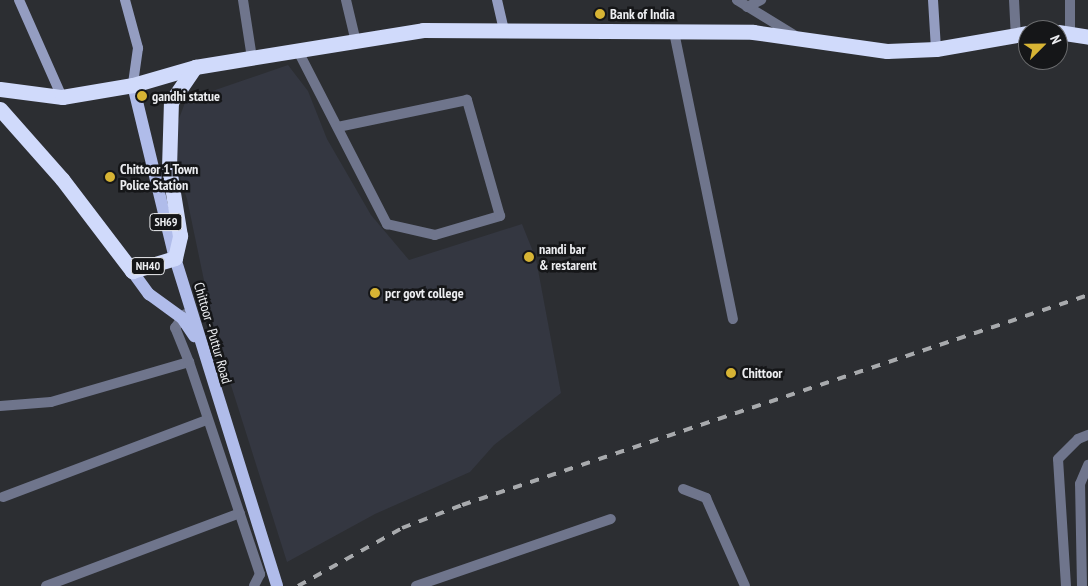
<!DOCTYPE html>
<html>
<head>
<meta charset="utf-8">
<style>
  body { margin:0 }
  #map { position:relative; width:1088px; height:586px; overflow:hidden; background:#2c2e32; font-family:"PT Sans Narrow",sans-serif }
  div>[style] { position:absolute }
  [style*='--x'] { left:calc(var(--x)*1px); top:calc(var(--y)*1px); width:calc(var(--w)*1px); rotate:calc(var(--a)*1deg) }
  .built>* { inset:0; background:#343741 }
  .street>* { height:10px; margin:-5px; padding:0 5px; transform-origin:5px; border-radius:5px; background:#6f758c }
  .secondary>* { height:10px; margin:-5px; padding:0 5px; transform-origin:5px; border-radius:5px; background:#949dc1 }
  .primary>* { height:12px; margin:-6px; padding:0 6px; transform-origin:6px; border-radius:6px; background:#b0bcea }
  .highway>* { height:15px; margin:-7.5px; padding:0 7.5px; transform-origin:7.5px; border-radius:7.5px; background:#d0dafb }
  .rail>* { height:4px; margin-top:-2px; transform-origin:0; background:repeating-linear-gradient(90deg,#a8aaad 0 9px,transparent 0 18px) }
  .dots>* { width:14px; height:14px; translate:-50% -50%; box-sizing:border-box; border:2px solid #151618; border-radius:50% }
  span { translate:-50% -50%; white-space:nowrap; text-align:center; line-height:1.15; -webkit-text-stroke:5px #151618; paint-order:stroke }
  .shield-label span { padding:1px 4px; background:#151618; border:1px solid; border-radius:4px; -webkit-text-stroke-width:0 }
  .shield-label { font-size:12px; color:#ecedf0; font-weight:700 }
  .poi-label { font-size:14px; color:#ecedf0; font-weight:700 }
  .left { translate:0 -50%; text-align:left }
  .street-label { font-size:14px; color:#ecedf0 }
  .north { position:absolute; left:1018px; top:20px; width:50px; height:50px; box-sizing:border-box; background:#151618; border:1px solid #6b6c6e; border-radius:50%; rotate:67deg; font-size:14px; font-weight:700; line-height:20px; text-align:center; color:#ecedf0 }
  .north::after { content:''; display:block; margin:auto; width:18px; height:22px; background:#d7b434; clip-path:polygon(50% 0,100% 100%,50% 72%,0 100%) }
</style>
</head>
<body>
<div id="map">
  <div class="built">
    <div style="clip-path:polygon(288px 65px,308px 91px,327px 139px,371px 215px,409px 260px,522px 224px,536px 259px,561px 393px,494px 445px,470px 472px,375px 514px,287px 562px,216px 338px,187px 199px,169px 145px,186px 100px)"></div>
  </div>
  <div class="street">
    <div style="--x:243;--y:0;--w:59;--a:81.2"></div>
    <div style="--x:346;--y:0;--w:43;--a:76.6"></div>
    <div style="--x:737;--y:0;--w:67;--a:31.6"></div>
    <div style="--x:1014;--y:0;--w:33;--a:87"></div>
    <div style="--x:747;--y:7;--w:16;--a:-27"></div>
    <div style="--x:674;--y:32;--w:293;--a:78.4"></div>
    <div style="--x:1070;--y:32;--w:32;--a:-90"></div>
    <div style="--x:298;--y:51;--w:195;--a:62.8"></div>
    <div style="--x:387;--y:224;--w:49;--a:12.9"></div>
    <div style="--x:435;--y:235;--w:68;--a:-16.3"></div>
    <div style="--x:500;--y:216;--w:121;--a:-105.9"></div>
    <div style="--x:467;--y:100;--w:132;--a:168.2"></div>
    <div style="--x:189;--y:362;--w:224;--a:71.5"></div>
    <div style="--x:260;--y:574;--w:13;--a:117"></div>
    <div style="--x:0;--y:406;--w:51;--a:-4.5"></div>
    <div style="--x:51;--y:402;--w:144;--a:-16.2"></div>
    <div style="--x:189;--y:362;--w:37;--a:-112"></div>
    <div style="--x:175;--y:328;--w:17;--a:-54"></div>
    <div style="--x:683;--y:489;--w:25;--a:21"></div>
    <div style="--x:706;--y:498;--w:96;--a:66.1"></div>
    <div style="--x:3;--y:497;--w:218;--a:-20.7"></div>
    <div style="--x:46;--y:586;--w:207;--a:-20.6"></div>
    <div style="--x:416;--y:586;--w:206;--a:-19"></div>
    <div style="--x:1066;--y:586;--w:127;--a:-93.6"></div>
    <div style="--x:1058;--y:459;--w:28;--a:-45"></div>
    <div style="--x:1078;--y:439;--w:11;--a:-22"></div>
    <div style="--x:1082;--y:586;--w:102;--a:-91.1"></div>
    <div style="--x:1080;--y:484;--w:21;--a:-67"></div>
  </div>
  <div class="secondary">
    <div style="--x:19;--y:0;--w:106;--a:66.1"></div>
    <div style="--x:125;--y:0;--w:50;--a:74.8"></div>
    <div style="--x:138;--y:48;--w:37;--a:98"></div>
    <div style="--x:497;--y:0;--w:32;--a:77"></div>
    <div style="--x:933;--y:0;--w:49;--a:86.5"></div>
  </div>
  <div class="primary">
    <div style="--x:133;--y:85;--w:178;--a:76.4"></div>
    <div style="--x:175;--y:258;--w:343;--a:72.7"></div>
    <div style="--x:132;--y:271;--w:29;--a:54"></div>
    <div style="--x:149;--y:294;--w:41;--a:36"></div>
    <div style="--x:182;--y:318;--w:22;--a:56"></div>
  </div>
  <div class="highway">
    <div style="--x:1058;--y:32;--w:30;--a:9"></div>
    <div style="--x:0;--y:89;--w:63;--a:7.4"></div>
    <div style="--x:62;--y:97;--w:72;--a:-9.6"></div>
    <div style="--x:133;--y:85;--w:65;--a:-16.2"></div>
    <div style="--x:195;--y:67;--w:231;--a:-9.2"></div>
    <div style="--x:423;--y:30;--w:330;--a:0.3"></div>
    <div style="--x:753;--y:32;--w:135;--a:8.1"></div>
    <div style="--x:887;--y:51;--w:49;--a:-2.3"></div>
    <div style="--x:936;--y:49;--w:93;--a:-9.9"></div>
    <div style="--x:0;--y:109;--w:94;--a:48.5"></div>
    <div style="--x:62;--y:179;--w:116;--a:52.7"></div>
    <div style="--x:132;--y:271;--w:45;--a:-16.8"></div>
    <div style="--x:175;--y:258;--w:23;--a:-77"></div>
    <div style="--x:180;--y:236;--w:69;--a:-99.2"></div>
    <div style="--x:169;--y:168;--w:66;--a:-88.3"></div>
    <div style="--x:171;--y:102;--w:42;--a:-55.6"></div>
  </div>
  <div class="rail">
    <div style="--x:298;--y:586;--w:119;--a:-29.1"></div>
    <div style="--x:402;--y:528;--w:64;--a:-21"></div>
    <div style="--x:462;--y:505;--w:660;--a:-18.54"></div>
  </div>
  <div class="dots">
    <div style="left:600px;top:14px;background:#d7b434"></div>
    <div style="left:142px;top:96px;background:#d7b434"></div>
    <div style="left:110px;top:177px;background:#d7b434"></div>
    <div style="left:529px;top:257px;background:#d7b434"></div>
    <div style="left:375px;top:293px;background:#d7b434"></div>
    <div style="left:731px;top:373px;background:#d7b434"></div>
  </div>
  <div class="shield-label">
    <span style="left:166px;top:222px">SH69</span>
    <span style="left:148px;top:266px">NH40</span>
  </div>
  <div class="poi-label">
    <span class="left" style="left:610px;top:14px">Bank of India</span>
    <span class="left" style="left:152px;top:96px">gandhi statue</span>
    <span class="left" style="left:120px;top:177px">Chittoor 1 Town<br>Police Station</span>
    <span class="left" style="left:539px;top:257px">nandi bar<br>&amp; restarent</span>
    <span class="left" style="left:385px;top:293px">pcr govt college</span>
    <span class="left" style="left:742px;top:373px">Chittoor</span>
  </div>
  <div class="street-label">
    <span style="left:213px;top:333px;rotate:74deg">Chittoor - Puttur Road</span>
  </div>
  <div class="north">N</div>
</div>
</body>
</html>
